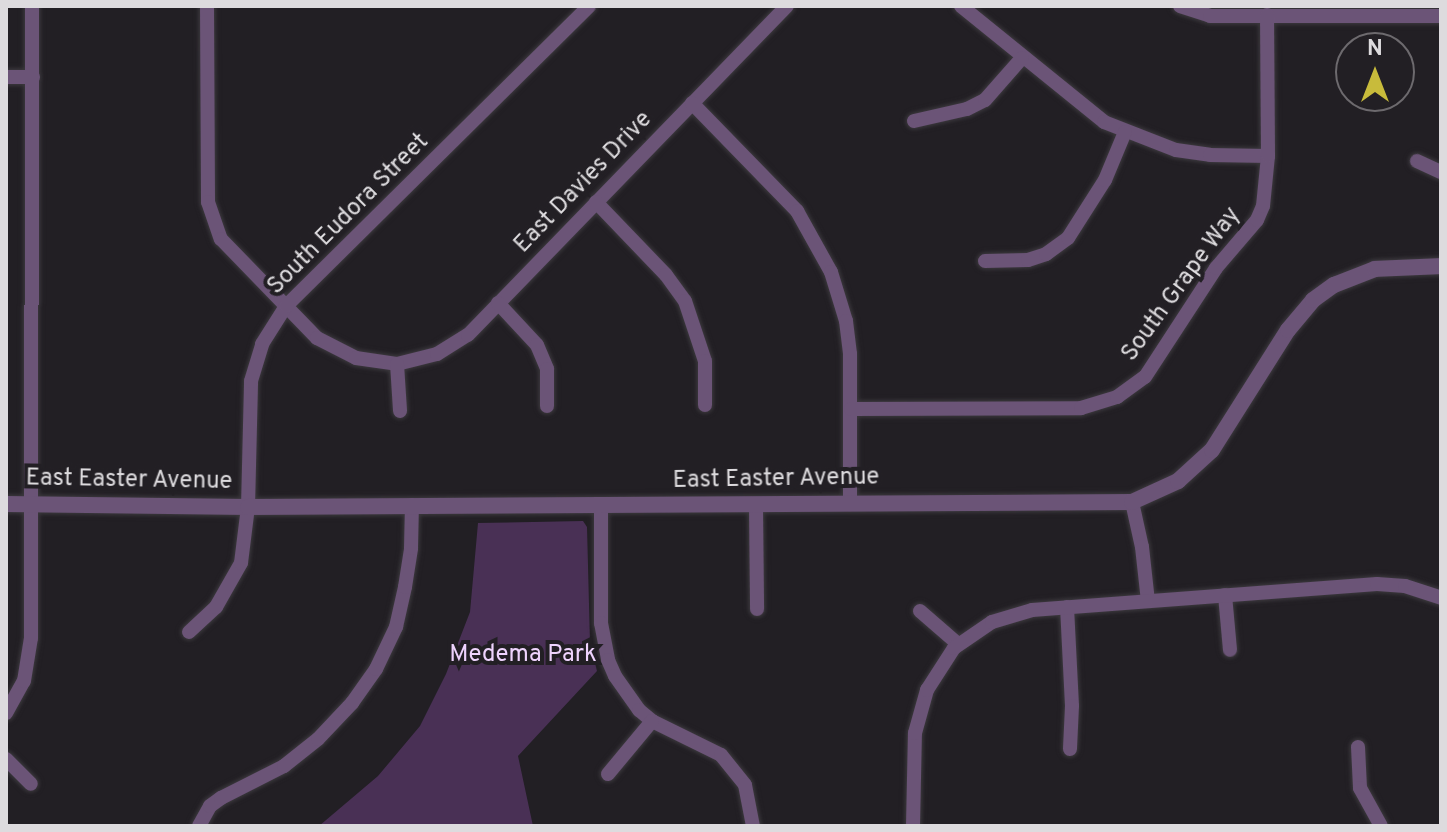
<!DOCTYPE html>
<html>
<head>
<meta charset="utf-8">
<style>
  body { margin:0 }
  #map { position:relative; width:1447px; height:832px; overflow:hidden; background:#221f24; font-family:Overpass,sans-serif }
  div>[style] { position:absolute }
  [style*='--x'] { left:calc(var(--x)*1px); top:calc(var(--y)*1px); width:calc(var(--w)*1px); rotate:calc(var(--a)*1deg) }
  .green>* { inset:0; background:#493055 }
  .roads { filter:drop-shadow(0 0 2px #3c393e) drop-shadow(0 0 2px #3c393e) }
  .minor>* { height:14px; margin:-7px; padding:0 7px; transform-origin:7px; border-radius:7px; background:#6b5477 }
  .tertiary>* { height:16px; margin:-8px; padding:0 8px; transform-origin:8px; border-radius:8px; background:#6b5477 }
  span { translate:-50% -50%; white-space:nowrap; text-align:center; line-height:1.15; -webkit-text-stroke:8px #221f24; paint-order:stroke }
  .street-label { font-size:24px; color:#dddbde }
  .park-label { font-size:24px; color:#eed3fd }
  .frame { position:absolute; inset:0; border:8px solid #dddbde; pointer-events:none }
  .north { position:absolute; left:1335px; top:32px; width:80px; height:80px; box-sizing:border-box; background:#221f24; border:2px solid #6d6a6e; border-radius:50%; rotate:0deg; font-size:22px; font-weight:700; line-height:32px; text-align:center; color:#dddbde }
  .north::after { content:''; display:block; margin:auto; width:28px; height:36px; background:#c8bb3b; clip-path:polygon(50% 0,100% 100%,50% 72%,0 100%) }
</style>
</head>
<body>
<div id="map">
  <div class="green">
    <div style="clip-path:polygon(583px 521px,587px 527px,590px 643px,597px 671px,518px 756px,533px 826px,319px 826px,378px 776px,420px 726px,446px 674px,470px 612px,478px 523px)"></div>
  </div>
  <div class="roads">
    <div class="minor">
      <div style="--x:207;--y:6;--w:196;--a:89.7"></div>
      <div style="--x:208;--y:202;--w:39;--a:71"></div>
      <div style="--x:221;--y:239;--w:138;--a:45.9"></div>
      <div style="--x:317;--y:338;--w:44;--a:27.1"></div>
      <div style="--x:356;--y:358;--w:41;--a:8.3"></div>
      <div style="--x:397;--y:364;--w:41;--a:-14"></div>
      <div style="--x:437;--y:354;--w:36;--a:-32"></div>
      <div style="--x:468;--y:335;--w:458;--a:-45.9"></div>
      <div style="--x:961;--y:6;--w:184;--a:39"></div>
      <div style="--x:1104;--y:122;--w:77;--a:21.3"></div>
      <div style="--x:1176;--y:150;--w:34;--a:8"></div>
      <div style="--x:1210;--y:155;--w:58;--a:1"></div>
      <div style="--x:1180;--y:6;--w:32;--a:18"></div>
      <div style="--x:1210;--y:16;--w:231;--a:0"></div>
      <div style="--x:6;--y:77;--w:27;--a:0"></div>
      <div style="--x:692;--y:103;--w:151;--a:45.8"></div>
      <div style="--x:797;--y:211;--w:70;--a:60.9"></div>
      <div style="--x:831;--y:272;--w:51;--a:73"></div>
      <div style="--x:846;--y:321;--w:33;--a:83"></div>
      <div style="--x:850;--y:354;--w:148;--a:90"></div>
      <div style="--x:914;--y:121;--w:54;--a:-12.8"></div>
      <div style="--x:967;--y:109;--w:20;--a:-27"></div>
      <div style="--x:985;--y:100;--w:56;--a:-48.6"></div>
      <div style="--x:1417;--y:161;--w:26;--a:25"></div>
      <div style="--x:596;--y:202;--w:101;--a:46.2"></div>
      <div style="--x:666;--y:275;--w:32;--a:54"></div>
      <div style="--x:685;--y:301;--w:63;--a:71.6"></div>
      <div style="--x:705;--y:361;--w:44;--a:90"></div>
      <div style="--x:985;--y:261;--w:43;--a:-1.3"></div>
      <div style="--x:1028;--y:260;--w:19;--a:-18"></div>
      <div style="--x:1046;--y:254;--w:27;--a:-36"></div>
      <div style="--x:1068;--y:238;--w:69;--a:-57.5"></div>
      <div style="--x:1105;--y:180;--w:52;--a:-67.4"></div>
      <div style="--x:498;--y:303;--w:57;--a:47.1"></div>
      <div style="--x:537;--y:345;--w:26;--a:67"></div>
      <div style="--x:547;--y:369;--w:37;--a:90"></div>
      <div style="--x:397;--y:364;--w:47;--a:86.3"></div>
      <div style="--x:851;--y:409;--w:230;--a:-0.2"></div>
      <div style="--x:1081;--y:408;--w:38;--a:-17"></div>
      <div style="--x:1117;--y:397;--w:34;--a:-36"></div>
      <div style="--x:1145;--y:377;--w:130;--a:-56.9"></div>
      <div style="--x:1216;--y:268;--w:63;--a:-49.5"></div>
      <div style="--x:1257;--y:220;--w:15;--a:-67"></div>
      <div style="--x:1263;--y:206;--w:50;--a:-84.3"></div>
      <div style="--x:1268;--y:156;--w:141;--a:-90.4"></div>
      <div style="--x:1132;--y:502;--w:46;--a:77.5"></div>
      <div style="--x:1142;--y:547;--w:54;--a:83.7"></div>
      <div style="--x:601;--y:505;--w:118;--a:90"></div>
      <div style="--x:601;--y:623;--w:38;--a:79"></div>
      <div style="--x:608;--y:660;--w:17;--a:66"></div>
      <div style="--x:615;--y:676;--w:42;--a:54.8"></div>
      <div style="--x:639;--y:710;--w:17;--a:40"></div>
      <div style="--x:652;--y:721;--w:77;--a:26.2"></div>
      <div style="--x:721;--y:755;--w:38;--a:51"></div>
      <div style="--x:745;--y:785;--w:42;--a:79"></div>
      <div style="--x:756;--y:506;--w:103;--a:89.4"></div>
      <div style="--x:1225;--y:595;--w:55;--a:84.8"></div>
      <div style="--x:1067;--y:607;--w:99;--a:87.1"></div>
      <div style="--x:1072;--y:706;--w:43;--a:92.7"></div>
      <div style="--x:920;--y:611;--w:50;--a:41"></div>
      <div style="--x:189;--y:632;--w:37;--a:-43"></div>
      <div style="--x:216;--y:607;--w:51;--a:-60.4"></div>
      <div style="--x:241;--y:563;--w:56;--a:-82.9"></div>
      <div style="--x:248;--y:507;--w:126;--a:-88.6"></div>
      <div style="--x:251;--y:381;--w:39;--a:-73"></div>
      <div style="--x:262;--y:344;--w:45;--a:-57.7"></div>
      <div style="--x:286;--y:306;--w:426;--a:-44.7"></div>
      <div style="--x:6;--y:713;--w:37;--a:-61"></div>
      <div style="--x:24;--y:681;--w:44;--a:-80.8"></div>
      <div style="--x:31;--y:638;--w:632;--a:-89.91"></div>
      <div style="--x:1358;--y:747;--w:41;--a:87.2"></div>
      <div style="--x:1360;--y:788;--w:43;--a:61.1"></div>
      <div style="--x:6;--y:759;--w:35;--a:45"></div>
      <div style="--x:608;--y:774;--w:69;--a:-50.3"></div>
      <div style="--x:199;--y:826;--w:23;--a:-61"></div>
      <div style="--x:210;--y:806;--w:14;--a:-36"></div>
      <div style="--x:221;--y:798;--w:71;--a:-26.9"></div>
      <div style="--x:284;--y:766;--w:43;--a:-38.5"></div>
      <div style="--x:318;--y:739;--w:50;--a:-46.6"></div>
      <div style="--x:352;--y:703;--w:42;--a:-54.8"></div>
      <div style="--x:376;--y:669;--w:47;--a:-64.5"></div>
      <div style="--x:396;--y:627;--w:41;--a:-77.3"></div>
      <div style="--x:405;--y:587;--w:39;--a:-81"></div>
      <div style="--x:411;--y:548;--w:43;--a:-88.7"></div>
      <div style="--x:913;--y:826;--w:93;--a:-88.8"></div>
      <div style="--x:915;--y:733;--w:45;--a:-74.4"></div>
      <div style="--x:927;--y:690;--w:50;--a:-57.3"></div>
      <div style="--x:954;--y:648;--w:46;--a:-34.4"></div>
      <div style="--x:992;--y:622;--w:42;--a:-16.7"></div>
      <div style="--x:1032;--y:610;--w:346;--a:-4.3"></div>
      <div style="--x:1377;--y:584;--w:28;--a:4"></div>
      <div style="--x:1405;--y:586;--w:38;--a:18"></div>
    </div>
    <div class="tertiary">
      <div style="--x:6;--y:504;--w:242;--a:0.7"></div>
      <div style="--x:248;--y:507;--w:884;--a:-0.32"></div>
      <div style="--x:1132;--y:502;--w:51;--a:-24.5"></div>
      <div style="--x:1178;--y:481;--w:46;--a:-42.4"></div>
      <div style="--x:1212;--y:450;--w:142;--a:-57.7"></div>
      <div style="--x:1288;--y:330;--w:39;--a:-50"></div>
      <div style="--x:1313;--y:300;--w:26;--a:-36"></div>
      <div style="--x:1334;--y:285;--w:44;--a:-21.3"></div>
      <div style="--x:1375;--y:269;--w:66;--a:-2.6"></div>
    </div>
  </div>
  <div class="street-label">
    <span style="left:584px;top:183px;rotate:-46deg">East Davies Drive</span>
    <span style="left:349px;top:215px;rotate:-45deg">South Eudora Street</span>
    <span style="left:1182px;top:285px;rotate:-54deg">South Grape Way</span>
    <span style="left:776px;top:480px;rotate:-1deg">East Easter Avenue</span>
    <span style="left:129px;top:481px;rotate:1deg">East Easter Avenue</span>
  </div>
  <div class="park-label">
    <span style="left:523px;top:656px">Medema Park</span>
  </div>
  <div class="frame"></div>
  <div class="north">N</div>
</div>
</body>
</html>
